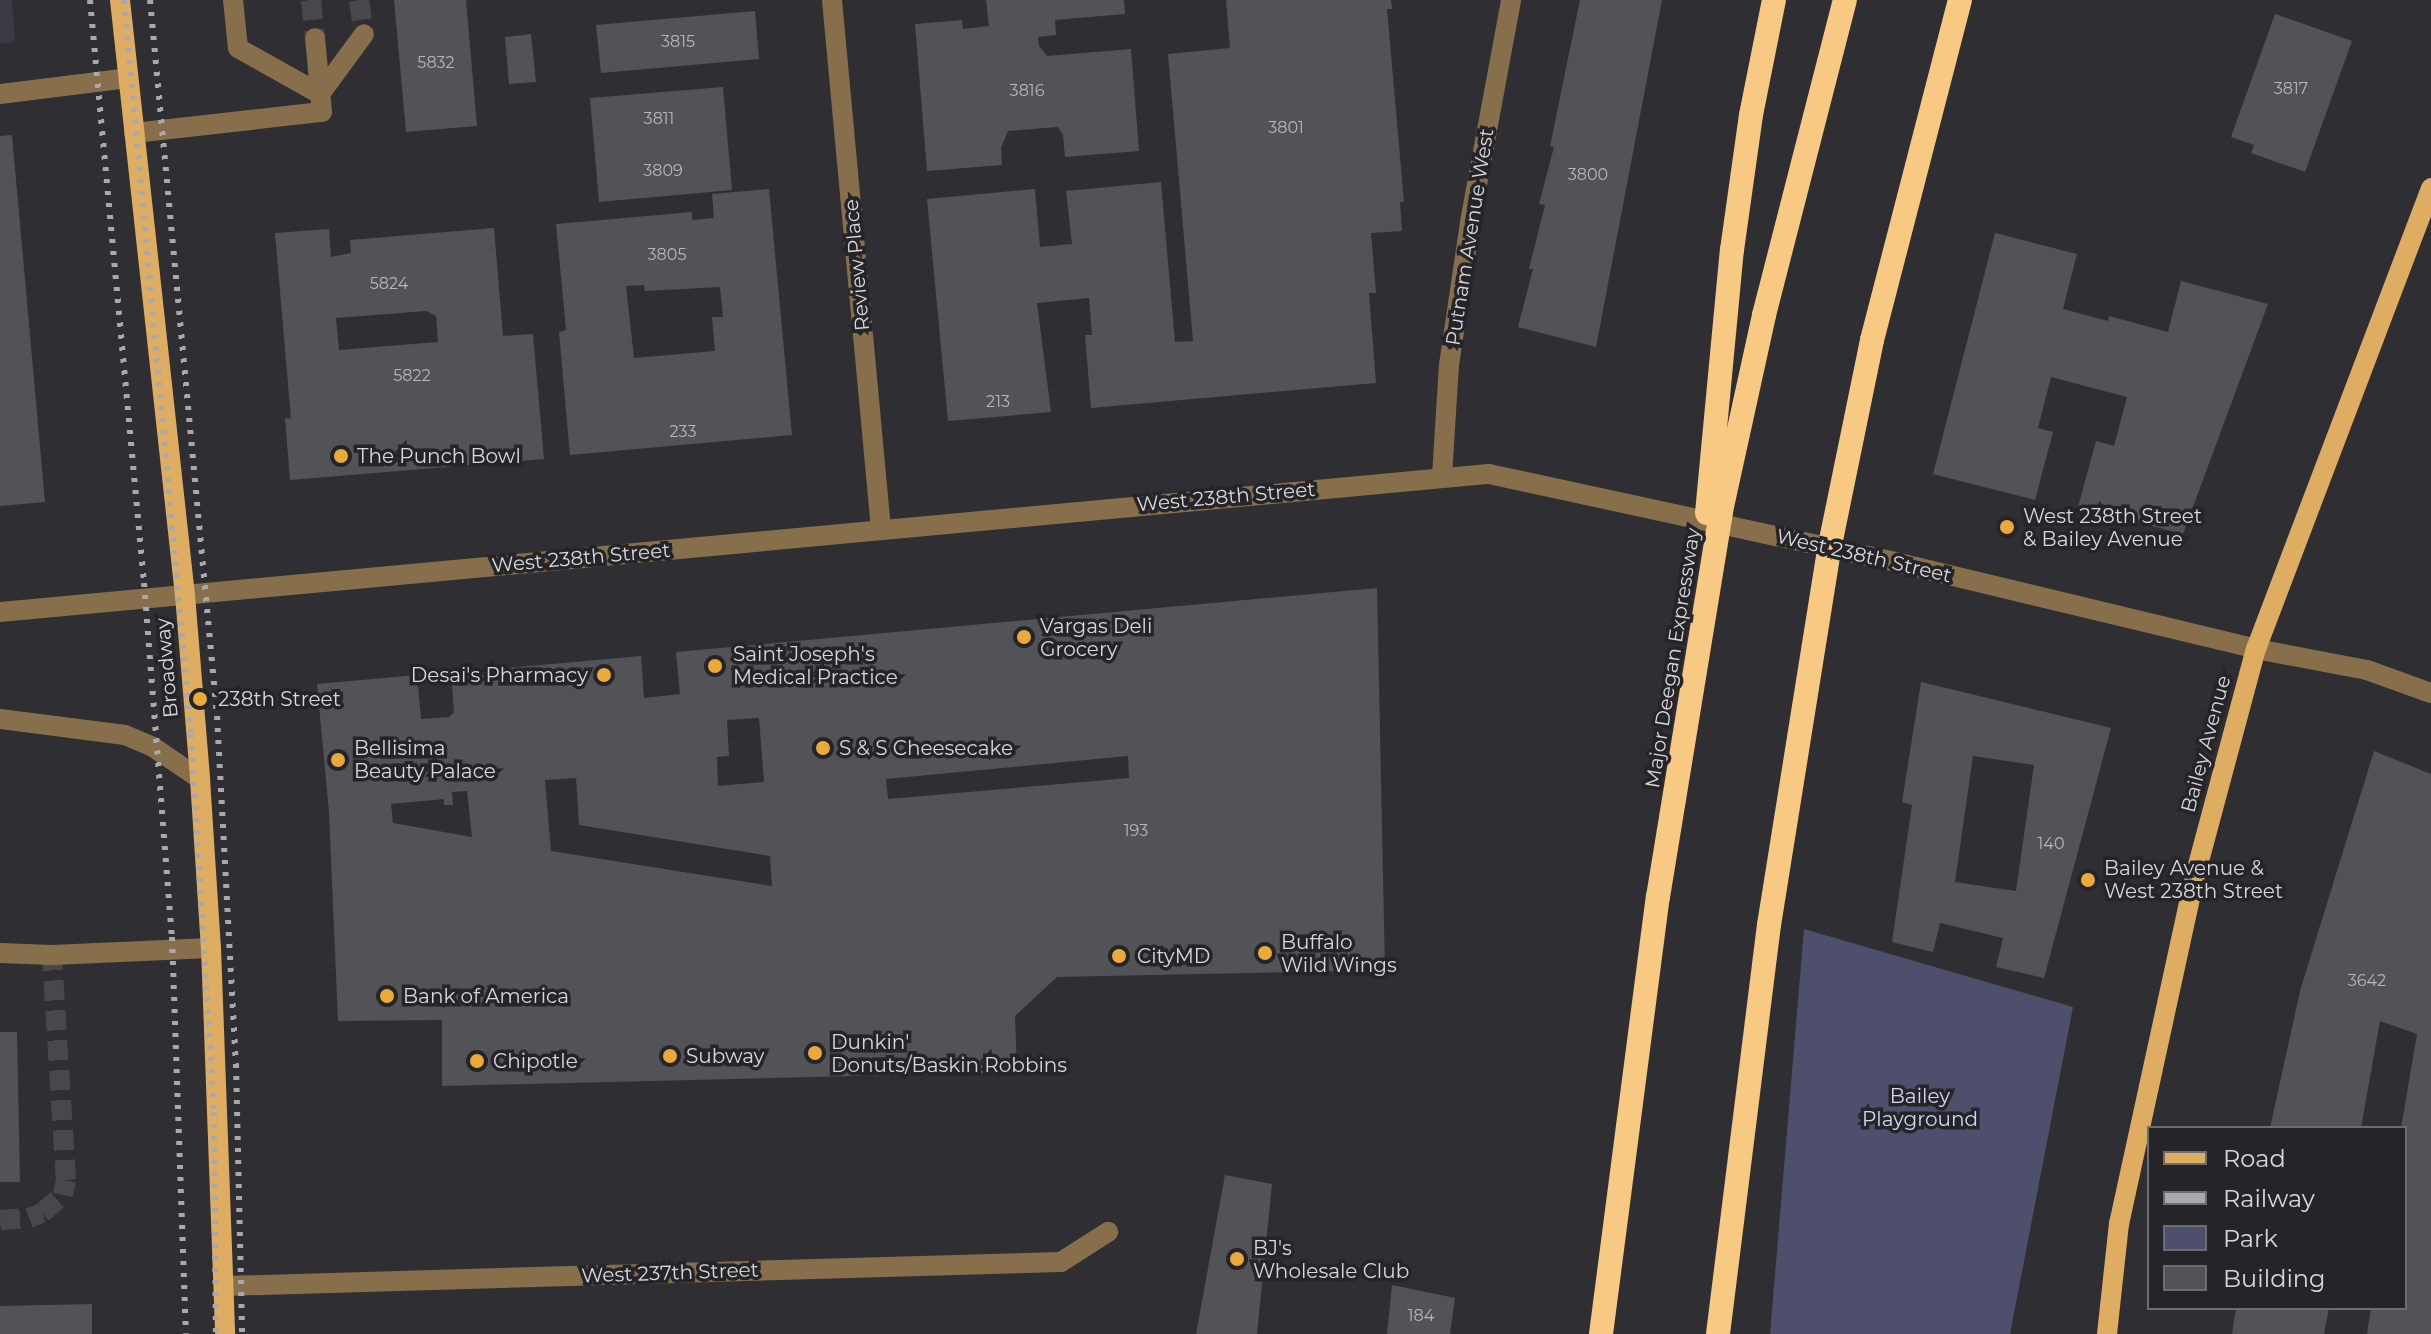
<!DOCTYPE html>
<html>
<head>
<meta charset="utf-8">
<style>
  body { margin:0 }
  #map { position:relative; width:2431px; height:1334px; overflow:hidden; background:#2f2f33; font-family:Montserrat,sans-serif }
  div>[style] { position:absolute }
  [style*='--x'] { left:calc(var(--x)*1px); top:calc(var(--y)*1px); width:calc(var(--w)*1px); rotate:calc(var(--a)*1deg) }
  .built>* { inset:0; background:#3a3b43 }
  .green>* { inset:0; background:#4d4f6d }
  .building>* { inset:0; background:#525357 }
  .minor-tunnel>* { height:20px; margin-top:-10px; transform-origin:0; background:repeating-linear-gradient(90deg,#48484c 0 20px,transparent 0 30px) }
  .minor>* { height:20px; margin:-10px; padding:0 10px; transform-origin:10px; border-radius:10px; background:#876f4c }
  .major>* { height:20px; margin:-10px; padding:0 10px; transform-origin:10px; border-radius:10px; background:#dfad62 }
  .highway>* { height:24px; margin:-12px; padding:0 12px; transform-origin:12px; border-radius:12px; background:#f8c982 }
  .rail>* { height:6px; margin-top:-3px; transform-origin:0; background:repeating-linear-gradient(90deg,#a9a9ac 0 4px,transparent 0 12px) }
  .dots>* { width:22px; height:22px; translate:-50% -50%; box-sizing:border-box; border:4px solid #252529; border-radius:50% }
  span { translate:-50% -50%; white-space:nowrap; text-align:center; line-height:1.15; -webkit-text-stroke:7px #252529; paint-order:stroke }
  .number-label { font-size:16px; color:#b6b7b9 }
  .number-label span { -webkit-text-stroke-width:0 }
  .street-label { font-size:20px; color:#d8d8da }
  .poi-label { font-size:20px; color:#d8d8da }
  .left { translate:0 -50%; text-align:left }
  .right { translate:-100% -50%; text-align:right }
  .park-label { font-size:20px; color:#d3d5f2 }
  .legend { position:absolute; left:2147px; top:1126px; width:260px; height:184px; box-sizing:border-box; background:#252529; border:2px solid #6d6d70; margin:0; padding:10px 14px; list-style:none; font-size:24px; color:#d8d8da }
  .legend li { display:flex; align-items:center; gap:16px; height:40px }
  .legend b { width:40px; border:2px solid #6d6d70 }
</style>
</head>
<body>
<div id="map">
  <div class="built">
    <div style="clip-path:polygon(0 0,12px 0,15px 42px,0 44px)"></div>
  </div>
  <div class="green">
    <div style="clip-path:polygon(1804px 929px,2073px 1007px,2010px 1334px,1770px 1334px)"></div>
  </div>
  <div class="building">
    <div style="clip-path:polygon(394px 0,466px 0,477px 126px,406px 132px)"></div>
    <div style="clip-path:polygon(986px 0,1124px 0,1125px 14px,1055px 20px,1056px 35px,1038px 37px,1039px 46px,1047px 56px,1131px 49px,1139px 151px,1065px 157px,1063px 135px,1058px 127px,1008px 131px,1001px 148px,1002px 165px,927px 171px,915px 24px,962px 20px,963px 29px,989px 26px)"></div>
    <div style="clip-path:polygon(1226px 0,1391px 0,1392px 9px,1387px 9px,1404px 202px,1400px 202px,1402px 231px,1371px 233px,1376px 293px,1369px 293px,1376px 383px,1091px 408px,1085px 335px,1092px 335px,1089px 298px,1037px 303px,1051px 412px,948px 421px,927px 199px,1035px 189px,1040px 247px,1072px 244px,1066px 191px,1161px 182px,1175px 342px,1193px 341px,1168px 54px,1230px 48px)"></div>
    <div style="clip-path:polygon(1580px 0,1662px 0,1596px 347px,1518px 327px,1533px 269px,1529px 269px,1545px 205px,1539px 204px,1554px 147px,1550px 146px)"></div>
    <div style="clip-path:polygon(755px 11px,759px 59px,601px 73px,596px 25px)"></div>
    <div style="clip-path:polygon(2275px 14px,2352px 41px,2305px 172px,2251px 153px,2254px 145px,2231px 137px)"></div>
    <div style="clip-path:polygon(531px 34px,536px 82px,509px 84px,505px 37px)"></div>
    <div style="clip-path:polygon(723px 87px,732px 190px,599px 202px,590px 98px)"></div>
    <div style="clip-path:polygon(12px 135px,45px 502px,0 506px,0 136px)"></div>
    <div style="clip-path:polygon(evenodd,769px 189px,792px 435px,570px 455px,559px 332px,566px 330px,556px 224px,692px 212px,692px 220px,714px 218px,712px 194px,769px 189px,644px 285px,645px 291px,720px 287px,723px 317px,712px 317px,715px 351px,634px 358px,626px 286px,644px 285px)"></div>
    <div style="clip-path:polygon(evenodd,494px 228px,503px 336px,533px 334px,544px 459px,290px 480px,285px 418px,291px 419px,275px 233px,329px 229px,331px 257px,351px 253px,350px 240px,494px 228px,426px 311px,436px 316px,438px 342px,339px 350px,336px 318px,426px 311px)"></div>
    <div style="clip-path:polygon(1995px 233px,2077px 254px,2063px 309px,2108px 321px,2109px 316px,2168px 332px,2181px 281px,2268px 304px,2183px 534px,2078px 507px,2096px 441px,2114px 446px,2127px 397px,2051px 377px,2038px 428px,2053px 432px,2035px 500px,1933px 474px)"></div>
    <div style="clip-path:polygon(evenodd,1377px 588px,1385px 970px,1057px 977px,1015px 1016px,1017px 1072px,442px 1086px,442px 1020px,338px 1021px,329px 812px,317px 684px,417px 675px,421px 719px,449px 717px,454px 712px,451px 673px,641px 656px,644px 698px,680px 694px,676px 652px,1377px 588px,759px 718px,764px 782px,718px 786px,717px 757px,729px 756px,727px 720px,759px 718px,1377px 588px,1128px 756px,1129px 778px,888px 799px,886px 779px,1128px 756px,1377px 588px,576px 778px,579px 825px,770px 856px,772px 886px,551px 851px,545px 780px,576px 778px,1377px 588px,467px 791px,472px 837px,393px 823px,391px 804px,444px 799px,444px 805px,453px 805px,452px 792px,467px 791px)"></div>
    <div style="clip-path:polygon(evenodd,1921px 682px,2111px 728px,2044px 978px,1996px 967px,2003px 938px,1940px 923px,1933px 952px,1892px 942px,1912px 805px,1902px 802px,1921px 682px,1973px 756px,2034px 765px,2016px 891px,1955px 882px,1973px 756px)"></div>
    <div style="clip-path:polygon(2374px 751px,2431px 774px,2431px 1334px,2367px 1334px,2371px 1308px,2405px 1308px,2405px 1128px,2401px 1128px,2417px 1034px,2380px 1021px,2361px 1128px,2270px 1128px,2300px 991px)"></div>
    <div style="clip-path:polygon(0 1032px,17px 1032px,20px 1182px,0 1182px)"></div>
    <div style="clip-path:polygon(1225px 1175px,1272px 1184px,1257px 1334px,1196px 1334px)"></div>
    <div style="clip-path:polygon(1392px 1285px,1455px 1298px,1450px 1334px,1387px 1334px)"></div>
    <div style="clip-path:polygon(92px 1304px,92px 1334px,0 1334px,0 1306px)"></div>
    <div style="clip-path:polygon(2236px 1308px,2329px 1308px,2324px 1334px,2232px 1334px)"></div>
  </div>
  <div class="minor-tunnel">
    <div style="--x:311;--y:0;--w:38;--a:84"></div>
    <div style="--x:359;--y:0;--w:34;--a:82"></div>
    <div style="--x:0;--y:1220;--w:29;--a:-4"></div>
    <div style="--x:29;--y:1218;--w:14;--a:-21"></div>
    <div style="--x:42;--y:1213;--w:28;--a:-41"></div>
    <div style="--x:63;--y:1195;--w:15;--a:-79"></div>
    <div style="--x:66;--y:1180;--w:225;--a:-93.6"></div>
  </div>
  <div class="minor">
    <div style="--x:233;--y:0;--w:48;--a:84.1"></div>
    <div style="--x:238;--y:48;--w:94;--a:29.3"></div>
    <div style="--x:832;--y:0;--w:531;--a:84.71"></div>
    <div style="--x:0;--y:94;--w:129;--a:-7.1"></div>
    <div style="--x:320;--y:94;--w:74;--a:-53.7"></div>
    <div style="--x:134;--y:133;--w:189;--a:-6.4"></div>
    <div style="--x:322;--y:112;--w:74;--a:-95.4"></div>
    <div style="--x:1442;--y:476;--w:111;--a:-86.4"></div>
    <div style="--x:1449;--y:365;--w:145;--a:-81.6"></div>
    <div style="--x:1470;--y:222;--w:226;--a:-79.5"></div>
    <div style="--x:0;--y:612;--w:1495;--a:-5.3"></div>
    <div style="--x:1489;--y:474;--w:415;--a:12.2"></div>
    <div style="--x:1895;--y:562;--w:371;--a:13.5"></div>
    <div style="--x:2256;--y:649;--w:113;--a:10.7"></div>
    <div style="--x:2367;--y:670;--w:68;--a:19.8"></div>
    <div style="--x:0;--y:719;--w:126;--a:7.3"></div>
    <div style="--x:125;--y:735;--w:30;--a:23"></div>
    <div style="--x:153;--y:747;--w:57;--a:34.2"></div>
    <div style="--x:0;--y:953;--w:52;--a:2.2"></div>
    <div style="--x:52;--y:955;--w:159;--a:-2.5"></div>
    <div style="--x:224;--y:1286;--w:837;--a:-1.64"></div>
    <div style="--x:1061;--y:1262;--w:56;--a:-32.6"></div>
  </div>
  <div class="major">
    <div style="--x:120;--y:0;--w:599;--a:83.77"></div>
    <div style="--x:185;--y:595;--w:185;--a:85.3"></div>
    <div style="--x:200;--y:779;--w:169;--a:86.3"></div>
    <div style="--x:211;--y:948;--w:386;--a:87.9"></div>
    <div style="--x:2107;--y:1334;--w:111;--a:-83.8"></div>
    <div style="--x:2119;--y:1224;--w:356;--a:-77.7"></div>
    <div style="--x:2195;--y:876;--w:235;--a:-75"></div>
    <div style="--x:2256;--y:649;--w:493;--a:-69.2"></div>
  </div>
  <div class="highway">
    <div style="--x:1707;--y:513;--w:264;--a:-84.6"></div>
    <div style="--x:1732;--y:250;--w:136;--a:-82"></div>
    <div style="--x:1751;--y:115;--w:117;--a:-78.7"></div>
    <div style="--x:1601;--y:1334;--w:441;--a:-82.6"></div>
    <div style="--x:1658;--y:897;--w:391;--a:-80.7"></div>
    <div style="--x:1721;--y:511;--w:201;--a:-77.6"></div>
    <div style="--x:1764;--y:315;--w:325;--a:-75.6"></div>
    <div style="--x:1718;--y:1334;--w:412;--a:-82.9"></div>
    <div style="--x:1769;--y:925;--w:390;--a:-80.9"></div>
    <div style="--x:1831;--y:540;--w:204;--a:-78.4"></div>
    <div style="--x:1872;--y:340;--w:351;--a:-75.5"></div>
  </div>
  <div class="rail">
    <div style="--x:90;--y:0;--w:585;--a:84.71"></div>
    <div style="--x:144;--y:583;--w:355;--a:85.5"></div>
    <div style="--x:172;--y:937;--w:397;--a:88"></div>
    <div style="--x:124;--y:0;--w:737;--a:84.78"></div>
    <div style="--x:191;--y:734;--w:379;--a:86.5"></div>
    <div style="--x:214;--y:1112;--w:222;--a:89.5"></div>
    <div style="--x:150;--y:0;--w:719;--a:84.65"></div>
    <div style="--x:217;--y:716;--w:349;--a:86.9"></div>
    <div style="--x:236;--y:1064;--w:270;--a:88.7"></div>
  </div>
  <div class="dots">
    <div style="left:341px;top:456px;background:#eba939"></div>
    <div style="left:2007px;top:527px;background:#eba939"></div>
    <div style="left:1024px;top:637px;background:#eba939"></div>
    <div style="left:715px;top:666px;background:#eba939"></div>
    <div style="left:604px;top:675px;background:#eba939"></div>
    <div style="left:200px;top:699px;background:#eba939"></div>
    <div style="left:823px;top:748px;background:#eba939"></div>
    <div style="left:338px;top:760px;background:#eba939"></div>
    <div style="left:2088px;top:880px;background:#eba939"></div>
    <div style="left:1265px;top:953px;background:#eba939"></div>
    <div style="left:1119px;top:956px;background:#eba939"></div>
    <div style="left:387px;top:996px;background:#eba939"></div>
    <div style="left:815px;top:1053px;background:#eba939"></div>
    <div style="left:670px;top:1056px;background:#eba939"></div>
    <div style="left:477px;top:1061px;background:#eba939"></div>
    <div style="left:1237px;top:1259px;background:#eba939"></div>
  </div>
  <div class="number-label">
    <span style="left:678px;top:42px">3815</span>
    <span style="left:436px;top:63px">5832</span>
    <span style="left:2291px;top:89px">3817</span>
    <span style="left:1027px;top:91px">3816</span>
    <span style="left:659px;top:119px">3811</span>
    <span style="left:1286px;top:128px">3801</span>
    <span style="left:663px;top:171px">3809</span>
    <span style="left:1588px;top:175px">3800</span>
    <span style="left:667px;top:255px">3805</span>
    <span style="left:389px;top:284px">5824</span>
    <span style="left:412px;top:376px">5822</span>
    <span style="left:998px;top:402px">213</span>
    <span style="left:683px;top:432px">233</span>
    <span style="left:1136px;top:831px">193</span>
    <span style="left:2051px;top:844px">140</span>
    <span style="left:2367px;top:981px">3642</span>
    <span style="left:1421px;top:1316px">184</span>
  </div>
  <div class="street-label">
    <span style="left:1470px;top:237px;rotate:-81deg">Putnam Avenue West</span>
    <span style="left:857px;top:265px;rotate:-95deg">Review Place</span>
    <span style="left:1226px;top:497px;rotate:-5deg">West 238th Street</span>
    <span style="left:1864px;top:556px;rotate:13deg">West 238th Street</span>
    <span style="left:581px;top:558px;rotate:-5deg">West 238th Street</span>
    <span style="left:1673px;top:658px;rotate:-81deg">Major Deegan Expressway</span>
    <span style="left:167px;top:668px;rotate:-95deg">Broadway</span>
    <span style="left:2206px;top:744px;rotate:-75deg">Bailey Avenue</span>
    <span style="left:670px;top:1273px;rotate:-2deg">West 237th Street</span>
  </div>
  <div class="poi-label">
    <span class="left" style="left:357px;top:456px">The Punch Bowl</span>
    <span class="left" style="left:2023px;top:528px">West 238th Street<br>&amp; Bailey Avenue</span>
    <span class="left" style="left:1040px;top:638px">Vargas Deli<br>Grocery</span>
    <span class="left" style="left:733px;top:666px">Saint Joseph's<br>Medical Practice</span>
    <span class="right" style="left:588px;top:675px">Desai's Pharmacy</span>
    <span class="left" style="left:218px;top:699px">238th Street</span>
    <span class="left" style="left:354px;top:760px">Bellisima<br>Beauty Palace</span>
    <span class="left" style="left:839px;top:748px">S &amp; S Cheesecake</span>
    <span class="left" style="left:2104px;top:880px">Bailey Avenue &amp;<br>West 238th Street</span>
    <span class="left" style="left:1281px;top:954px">Buffalo<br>Wild Wings</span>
    <span class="left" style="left:1137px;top:956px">CityMD</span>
    <span class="left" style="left:403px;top:996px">Bank of America</span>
    <span class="left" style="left:831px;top:1054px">Dunkin'<br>Donuts/Baskin Robbins</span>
    <span class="left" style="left:686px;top:1056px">Subway</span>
    <span class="left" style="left:493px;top:1061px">Chipotle</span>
    <span class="left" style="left:1253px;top:1260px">BJ's<br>Wholesale Club</span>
  </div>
  <div class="park-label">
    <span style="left:1920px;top:1108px">Bailey<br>Playground</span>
  </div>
  <ul class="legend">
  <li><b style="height:10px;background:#dfad62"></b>Road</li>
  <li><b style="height:10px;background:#a9a9ac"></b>Railway</li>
  <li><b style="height:22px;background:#4d4f6d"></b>Park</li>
  <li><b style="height:22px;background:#525357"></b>Building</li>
  </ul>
</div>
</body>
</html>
